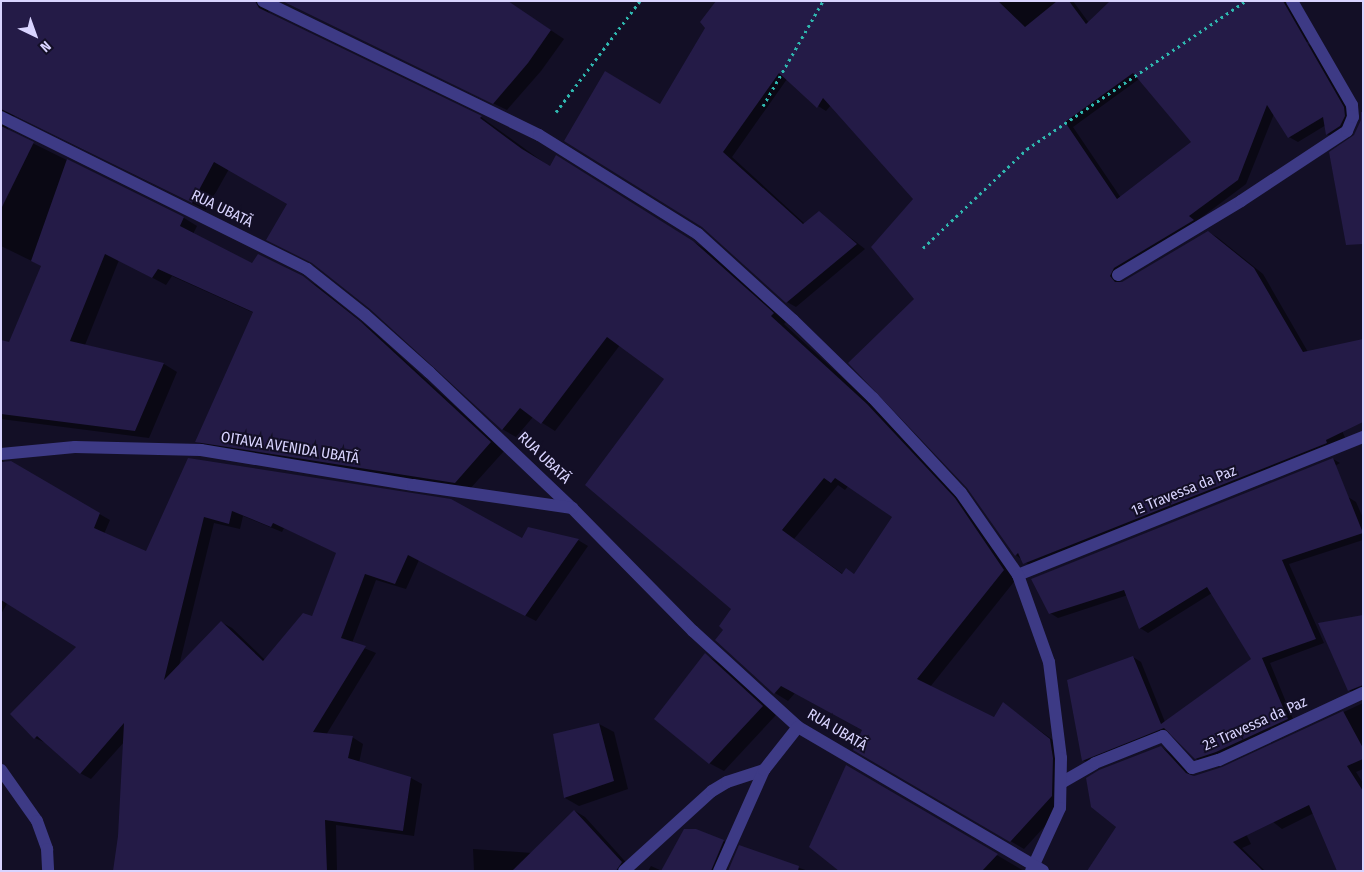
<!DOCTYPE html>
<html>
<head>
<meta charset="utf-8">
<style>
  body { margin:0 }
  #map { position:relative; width:1364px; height:872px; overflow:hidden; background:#130f26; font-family:"Fira Sans Condensed",sans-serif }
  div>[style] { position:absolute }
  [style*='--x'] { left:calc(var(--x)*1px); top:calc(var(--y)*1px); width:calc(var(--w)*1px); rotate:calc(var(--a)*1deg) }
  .shadow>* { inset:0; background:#0007 }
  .building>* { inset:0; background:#241b47 }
  .path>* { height:3px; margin-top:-1.5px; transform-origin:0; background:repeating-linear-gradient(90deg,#2fb8b0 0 2.5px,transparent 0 6.5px) }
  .lane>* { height:12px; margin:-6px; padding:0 6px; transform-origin:6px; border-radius:6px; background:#3d3a85 }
  .street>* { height:12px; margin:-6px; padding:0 6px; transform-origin:6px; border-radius:6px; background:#3d3a85 }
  span { translate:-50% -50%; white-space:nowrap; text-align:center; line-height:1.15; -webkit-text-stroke:4px #130f26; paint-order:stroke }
  .street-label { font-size:15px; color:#d9d4ff }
  .frame { position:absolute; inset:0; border:2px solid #d9d4ff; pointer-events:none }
  .north { position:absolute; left:10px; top:10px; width:50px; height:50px; -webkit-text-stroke:4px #130f26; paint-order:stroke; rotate:138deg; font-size:14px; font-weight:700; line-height:20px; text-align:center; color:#d9d4ff }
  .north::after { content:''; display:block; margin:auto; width:18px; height:22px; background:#d9d4ff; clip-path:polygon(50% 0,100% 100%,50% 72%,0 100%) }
</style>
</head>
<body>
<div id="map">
  <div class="shadow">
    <div style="clip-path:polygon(evenodd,1px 1px,277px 1px,272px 2px,268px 11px,272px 16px,481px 117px,550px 167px,570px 165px,707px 250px,786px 322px,784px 324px,881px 413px,968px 507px,1017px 578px,930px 687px,994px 719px,1003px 704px,1064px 748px,1065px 804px,1024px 849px,855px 749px,864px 730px,795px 693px,788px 701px,775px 693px,725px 629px,733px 609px,666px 379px,620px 345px,555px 431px,533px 417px,516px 437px,502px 429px,289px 204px,229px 169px,206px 210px,15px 116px,10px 118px,6px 125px,10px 132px,184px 218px,197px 226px,193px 234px,253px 265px,302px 277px,316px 285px,373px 331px,504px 451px,469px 490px,210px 449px,197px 441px,254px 313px,172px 276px,166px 285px,119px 260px,85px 345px,164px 364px,177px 372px,149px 438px,1px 419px,1px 350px,10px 344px,42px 266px,1px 246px,1px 1px,838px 485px,845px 490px,849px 485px,894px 517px,855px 575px,843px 574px,794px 539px,838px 485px)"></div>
    <div style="clip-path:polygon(282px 1px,507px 1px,564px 39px,541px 71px,507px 110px)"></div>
    <div style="clip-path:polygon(evenodd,878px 1px,1073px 1px,1089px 23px,1112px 1px,1287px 1px,1310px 40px,1306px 43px,1315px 48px,1353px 113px,1336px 139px,1327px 134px,1326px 125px,1298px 142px,1289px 137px,1274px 114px,1246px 184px,1118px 280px,1123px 283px,1208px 232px,1217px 237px,1263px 274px,1308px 352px,1346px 440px,1033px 568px,1016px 555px,968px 487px,916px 299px,914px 199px,831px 105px,826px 111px,818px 106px,787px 79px,732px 157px,805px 224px,819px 213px,865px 249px,796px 307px,787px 302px,661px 105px,878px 1px,1139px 79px,1193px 143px,1121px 198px,1073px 127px,1139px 79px)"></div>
    <div style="clip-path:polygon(evenodd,1px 457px,4px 462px,10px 463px,110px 520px,104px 534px,147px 553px,189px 459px,523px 540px,578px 540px,588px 546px,536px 621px,419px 560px,406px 589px,376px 580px,352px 643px,376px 653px,326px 735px,352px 737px,363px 744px,359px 763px,411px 778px,422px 784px,414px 836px,336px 825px,337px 871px,115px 871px,119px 836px,125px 741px,91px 779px,80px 773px,46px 743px,35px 738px,78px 647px,8px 602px,1px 614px,1px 457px,243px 516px,282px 532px,284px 528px,337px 553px,312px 617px,265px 660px,232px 628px,221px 622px,179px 666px,214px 523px,240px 529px,243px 516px)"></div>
    <div style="clip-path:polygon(1333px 459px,1340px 463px,1264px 507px,1348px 497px,1356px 502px,1363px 518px,1363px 540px,1289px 564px,1324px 643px,1270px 663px,1295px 724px,1204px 763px,1195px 758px,1171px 733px,1091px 765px,1083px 760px,1133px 657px,1141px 662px,1165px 722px,1252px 660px,1212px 593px,1148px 633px,1140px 628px,1128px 595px,1058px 618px,1050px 613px)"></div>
    <div style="clip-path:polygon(1363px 616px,1363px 694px,1359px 696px,1349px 690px)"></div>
    <div style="clip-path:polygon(705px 655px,720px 663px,776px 715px,724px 771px,709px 763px)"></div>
    <div style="clip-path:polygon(1363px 703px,1363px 769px,1356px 772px,1363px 783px,1363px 871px,1314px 813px,1282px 829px,1218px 778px,1251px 844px,1242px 848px,1265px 871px,1099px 871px,1117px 827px,1161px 747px,1171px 753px,1194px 777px,1223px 769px)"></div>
    <div style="clip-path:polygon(599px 724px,614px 732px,628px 789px,579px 806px,565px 798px)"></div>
    <div style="clip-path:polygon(847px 767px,1024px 871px,899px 871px)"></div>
    <div style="clip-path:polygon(575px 811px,585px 817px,632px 869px,631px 871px,474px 871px,473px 849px,532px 853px)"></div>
    <div style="clip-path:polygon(724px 841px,734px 847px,723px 871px,663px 871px)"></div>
    <div style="clip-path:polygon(740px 847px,808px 871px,729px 871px)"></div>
    <div style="clip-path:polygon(651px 866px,662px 871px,648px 871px)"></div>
  </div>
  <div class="building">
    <div style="clip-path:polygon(evenodd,1px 1px,255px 1px,259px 8px,482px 116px,480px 118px,522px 149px,550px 166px,556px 155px,693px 241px,774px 313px,771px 316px,867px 404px,955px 498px,1004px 570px,917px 679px,994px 717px,1003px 702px,1050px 739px,1053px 758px,1052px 796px,1010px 842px,853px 750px,862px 730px,781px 686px,774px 694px,715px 640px,723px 630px,719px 626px,731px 609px,585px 485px,664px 379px,607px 337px,541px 424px,520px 408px,502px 430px,370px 309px,312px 263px,266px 240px,287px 204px,214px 162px,192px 203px,1px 109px,1px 1px,824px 478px,831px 483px,835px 478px,892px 517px,854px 574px,846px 568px,842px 574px,782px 530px,824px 478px)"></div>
    <div style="clip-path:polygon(282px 1px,508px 1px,551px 30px,528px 63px,493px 104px)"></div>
    <div style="clip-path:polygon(evenodd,716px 1px,998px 1px,1025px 27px,1057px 1px,1069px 1px,1086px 24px,1110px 1px,1283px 1px,1344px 107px,1345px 116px,1340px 126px,1326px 135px,1323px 117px,1288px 138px,1267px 105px,1238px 180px,1189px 216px,1194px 220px,1114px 268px,1110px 276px,1115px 282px,1122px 282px,1208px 231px,1254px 268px,1303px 352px,1363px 339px,1363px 422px,1326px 440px,1327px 443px,1023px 564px,1018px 553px,1015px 556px,967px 488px,848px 363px,914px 299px,871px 247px,913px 199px,823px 98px,817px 108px,779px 73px,723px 152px,803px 224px,819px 211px,857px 244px,786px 303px,702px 227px,564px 141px,605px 71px,660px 104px,705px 28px,700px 22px,716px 1px,1133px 73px,1191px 142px,1117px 199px,1065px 122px,1133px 73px)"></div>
    <div style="clip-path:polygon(1361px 112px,1363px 112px,1363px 244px,1346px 245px,1329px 152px,1354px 135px,1361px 120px)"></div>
    <div style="clip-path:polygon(1px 126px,34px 142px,1px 209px)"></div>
    <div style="clip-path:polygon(67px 159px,184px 217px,180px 226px,252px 263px,258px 254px,303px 276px,360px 321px,491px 442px,455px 483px,195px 442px,253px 312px,158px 269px,152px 278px,105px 254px,70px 341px,164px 363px,135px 431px,1px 414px,1px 340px,9px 342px,41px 266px,31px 261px)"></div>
    <div style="clip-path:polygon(evenodd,188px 458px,451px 499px,522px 538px,528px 527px,579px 539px,525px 616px,408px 555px,395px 584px,365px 574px,341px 638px,366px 646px,313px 732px,353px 736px,348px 758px,411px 777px,403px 831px,325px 820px,327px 871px,113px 871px,118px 836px,124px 723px,80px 774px,37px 736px,34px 739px,10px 714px,76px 647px,1px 600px,1px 462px,11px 461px,100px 513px,94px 528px,146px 551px,188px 458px,232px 511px,271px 527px,273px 523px,336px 553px,312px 616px,303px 613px,263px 661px,221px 621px,164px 680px,204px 517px,229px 524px,232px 511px)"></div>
    <div style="clip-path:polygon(1333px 458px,1363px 533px,1282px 560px,1316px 639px,1262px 658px,1288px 719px,1216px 752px,1195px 759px,1164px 728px,1082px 761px,1067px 680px,1133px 656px,1161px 724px,1251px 659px,1207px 587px,1139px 629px,1124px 590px,1049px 614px,1031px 579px)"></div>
    <div style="clip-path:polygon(1363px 615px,1363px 685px,1348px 691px,1318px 623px)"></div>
    <div style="clip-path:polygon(705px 653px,763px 706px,709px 764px,654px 719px)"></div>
    <div style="clip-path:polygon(1343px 711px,1363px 748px,1363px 759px,1347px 766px,1363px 791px,1363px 871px,1337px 871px,1309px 805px,1233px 842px,1263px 871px,1087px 871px,1116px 827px,1091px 807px,1086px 778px,1099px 770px,1161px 746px,1186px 773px,1194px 776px,1222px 767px)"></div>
    <div style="clip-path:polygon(599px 723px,614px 781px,564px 798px,553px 734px)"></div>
    <div style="clip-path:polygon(846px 765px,998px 854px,982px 871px,839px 871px,809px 847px)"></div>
    <div style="clip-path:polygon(574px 810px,622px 862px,616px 871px,512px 871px)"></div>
    <div style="clip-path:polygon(684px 829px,696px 829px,724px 840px,711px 871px,661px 871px)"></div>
    <div style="clip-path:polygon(739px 845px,799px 866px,798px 871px,728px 871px)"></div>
  </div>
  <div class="path">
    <div style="--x:763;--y:106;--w:121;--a:-60.3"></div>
    <div style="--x:556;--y:112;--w:139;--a:-52.9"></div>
    <div style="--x:923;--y:248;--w:144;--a:-43.6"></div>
    <div style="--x:1027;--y:149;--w:264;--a:-34.1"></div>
  </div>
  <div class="lane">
    <div style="--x:1118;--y:275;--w:144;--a:-31"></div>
    <div style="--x:1241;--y:201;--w:127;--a:-33.4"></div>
    <div style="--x:1347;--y:131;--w:15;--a:-67"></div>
    <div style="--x:1353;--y:117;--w:12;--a:-95"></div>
    <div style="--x:1352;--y:105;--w:120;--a:-120"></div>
    <div style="--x:1018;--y:575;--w:372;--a:-21.8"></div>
    <div style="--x:1061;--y:783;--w:39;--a:-30"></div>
    <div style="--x:1095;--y:763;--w:73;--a:-21.7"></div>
    <div style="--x:1163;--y:736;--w:43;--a:47.8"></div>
    <div style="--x:1192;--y:768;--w:28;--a:-17"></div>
    <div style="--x:1219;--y:760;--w:159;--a:-25"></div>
    <div style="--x:624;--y:871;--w:119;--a:-42.3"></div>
    <div style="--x:712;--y:791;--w:17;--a:-31"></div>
    <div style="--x:727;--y:782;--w:39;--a:-18"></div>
  </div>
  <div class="street">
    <div style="--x:263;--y:1;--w:307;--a:25.9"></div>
    <div style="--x:539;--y:135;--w:187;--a:31.9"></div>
    <div style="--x:698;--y:234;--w:128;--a:42.2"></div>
    <div style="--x:793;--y:320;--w:112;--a:44.3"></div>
    <div style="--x:873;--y:398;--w:129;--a:47.2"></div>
    <div style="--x:961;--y:493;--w:100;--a:55.2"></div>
    <div style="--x:1018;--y:575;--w:92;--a:70.4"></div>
    <div style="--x:1049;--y:662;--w:97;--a:82.9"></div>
    <div style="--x:1061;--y:758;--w:50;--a:91.1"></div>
    <div style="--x:1060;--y:808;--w:69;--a:114.7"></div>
    <div style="--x:1;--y:117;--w:342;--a:26.4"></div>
    <div style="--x:307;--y:269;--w:74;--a:38.4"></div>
    <div style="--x:365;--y:315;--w:86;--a:41.7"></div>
    <div style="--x:429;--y:372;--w:197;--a:43.6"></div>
    <div style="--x:572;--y:508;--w:173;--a:45.5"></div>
    <div style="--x:693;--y:631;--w:142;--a:42.4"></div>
    <div style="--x:798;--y:727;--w:284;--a:30.4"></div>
    <div style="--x:1;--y:454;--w:74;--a:-5.4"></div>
    <div style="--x:75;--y:447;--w:126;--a:1.4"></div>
    <div style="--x:201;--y:450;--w:215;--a:9.4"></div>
    <div style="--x:413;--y:485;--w:161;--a:8.2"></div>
    <div style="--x:1;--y:770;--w:62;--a:54.8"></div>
    <div style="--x:37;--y:821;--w:30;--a:70"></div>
    <div style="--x:47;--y:849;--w:22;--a:87"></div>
    <div style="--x:719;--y:871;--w:111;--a:-66"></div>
    <div style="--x:764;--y:770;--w:55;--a:-51.7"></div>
  </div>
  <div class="street-label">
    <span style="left:222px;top:209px;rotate:26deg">RUA UBATÃ</span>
    <span style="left:290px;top:448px;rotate:9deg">OITAVA AVENIDA UBATÃ</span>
    <span style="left:544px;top:458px;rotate:44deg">RUA UBATÃ</span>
    <span style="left:1184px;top:491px;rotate:-22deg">1ª Travessa da Paz</span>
    <span style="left:1255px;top:724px;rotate:-24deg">2ª Travessa da Paz</span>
    <span style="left:837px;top:730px;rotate:31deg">RUA UBATÃ</span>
  </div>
  <div class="frame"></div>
  <div class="north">N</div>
</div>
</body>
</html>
